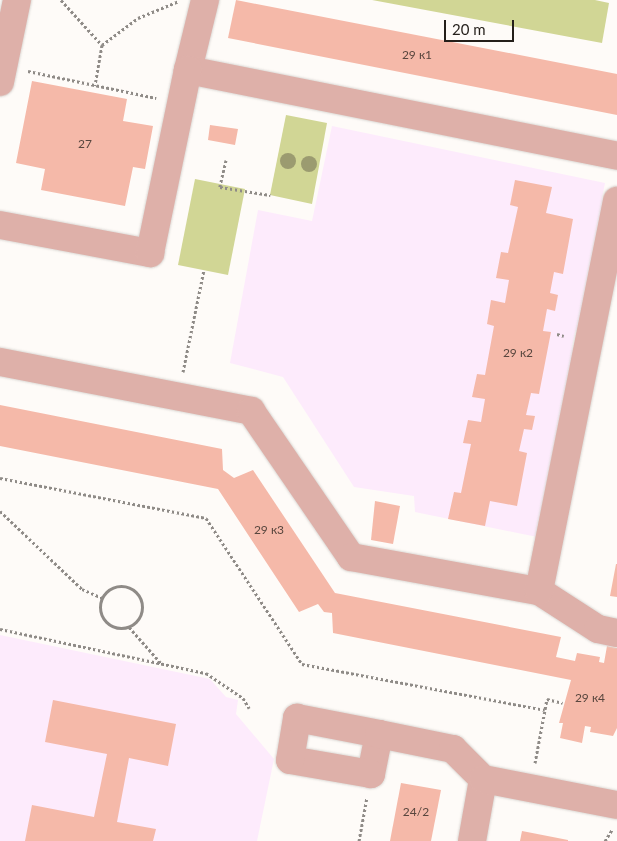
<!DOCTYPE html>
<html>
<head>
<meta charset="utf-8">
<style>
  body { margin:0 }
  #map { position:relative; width:617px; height:841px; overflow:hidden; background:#fefbf8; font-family:Lato,sans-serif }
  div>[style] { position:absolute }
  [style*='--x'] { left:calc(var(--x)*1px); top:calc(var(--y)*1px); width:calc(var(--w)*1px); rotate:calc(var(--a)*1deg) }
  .education>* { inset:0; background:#fdebfc }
  .green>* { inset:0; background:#d1d695 }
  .building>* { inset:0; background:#f5b9a9 }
  .path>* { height:3px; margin-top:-1.5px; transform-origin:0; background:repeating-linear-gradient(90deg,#8f8b87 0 2.5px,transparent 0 5px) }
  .path>.ring { margin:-1.5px; padding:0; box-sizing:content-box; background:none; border:3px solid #8f8b87; border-radius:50% }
  .roads { filter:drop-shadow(0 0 1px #dbd8d4) drop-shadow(0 0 1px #dbd8d4) }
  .minor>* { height:28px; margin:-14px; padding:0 14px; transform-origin:14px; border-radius:14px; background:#deb0a9 }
  .trees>* { width:16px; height:16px; margin:-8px; border-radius:50%; background:#9b9b70 }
  span { translate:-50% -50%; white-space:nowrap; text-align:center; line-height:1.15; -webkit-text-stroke:4px #fefbf8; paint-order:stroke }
  .number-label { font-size:12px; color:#58463e }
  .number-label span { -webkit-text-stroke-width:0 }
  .scale { position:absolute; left:444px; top:20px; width:70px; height:22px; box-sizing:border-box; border:2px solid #241f1a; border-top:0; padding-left:6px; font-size:15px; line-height:18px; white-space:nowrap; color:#241f1a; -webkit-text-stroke:4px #fefbf8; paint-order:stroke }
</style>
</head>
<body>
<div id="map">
  <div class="education">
    <div style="clip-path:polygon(332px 126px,605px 183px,602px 198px,611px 205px,584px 323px,575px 332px,572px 347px,576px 355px,542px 538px,415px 512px,414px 496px,354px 487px,283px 377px,230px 363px,258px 210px,312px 221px)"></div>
    <div style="clip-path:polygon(0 635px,210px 679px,226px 697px,238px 700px,236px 714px,274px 759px,257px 841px,0 841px)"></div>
  </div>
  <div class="green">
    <div style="clip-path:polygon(372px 0,595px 0,609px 3px,602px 43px)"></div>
    <div style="clip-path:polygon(286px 115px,327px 123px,312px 204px,270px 195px)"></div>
    <div style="clip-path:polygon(195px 179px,245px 189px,228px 275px,178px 265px)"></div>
  </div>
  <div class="building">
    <div style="clip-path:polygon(236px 0,617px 74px,617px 115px,228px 38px)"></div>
    <div style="clip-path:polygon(32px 81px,127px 99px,123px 121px,153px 126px,145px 169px,133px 167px,125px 206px,41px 190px,45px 169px,16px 163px)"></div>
    <div style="clip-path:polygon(210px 125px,238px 129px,235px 145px,208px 140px)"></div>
    <div style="clip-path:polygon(515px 180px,552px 187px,546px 213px,573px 219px,563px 274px,554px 272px,550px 293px,558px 295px,555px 311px,547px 309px,543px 331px,551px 332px,539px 394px,531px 393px,526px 415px,535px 416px,532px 430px,524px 429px,519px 451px,527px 453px,517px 506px,490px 501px,485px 526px,448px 519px,454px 492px,461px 493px,471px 444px,463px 443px,468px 420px,481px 422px,485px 399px,472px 397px,477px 374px,485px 375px,494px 326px,487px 324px,491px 300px,505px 303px,509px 280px,496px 278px,501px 252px,508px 253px,518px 207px,510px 205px)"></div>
    <div style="clip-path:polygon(0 405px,222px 449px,223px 470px,234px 478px,253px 470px,335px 593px,561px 637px,556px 657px,575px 661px,577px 653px,600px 657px,599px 662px,604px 663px,607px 646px,617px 648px,617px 728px,613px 736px,590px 732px,591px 727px,585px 726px,582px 743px,560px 738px,563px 723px,559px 723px,571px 680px,333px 633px,332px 613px,324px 612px,318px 604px,299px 612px,218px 489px,0 446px)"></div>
    <div style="clip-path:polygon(375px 501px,400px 506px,393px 544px,371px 540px)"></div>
    <div style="clip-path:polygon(616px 564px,617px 564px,617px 597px,610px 596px)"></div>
    <div style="clip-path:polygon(53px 700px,176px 724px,168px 766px,129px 758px,117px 822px,156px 829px,153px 841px,25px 841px,32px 805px,94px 817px,107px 754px,45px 742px)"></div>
    <div style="clip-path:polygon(401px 783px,441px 790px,431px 841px,390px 841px)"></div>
    <div style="clip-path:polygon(522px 831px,568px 840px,568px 841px,520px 841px)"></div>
  </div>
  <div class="path">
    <div style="--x:61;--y:0;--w:61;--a:47.7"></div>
    <div style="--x:102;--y:45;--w:41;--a:99.9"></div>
    <div style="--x:102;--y:45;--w:45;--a:-36.9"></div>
    <div style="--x:138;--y:18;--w:44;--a:-22.5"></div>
    <div style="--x:28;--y:71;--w:131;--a:11.9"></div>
    <div style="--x:226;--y:160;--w:28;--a:103"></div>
    <div style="--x:220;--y:187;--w:51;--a:9.1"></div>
    <div style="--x:557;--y:334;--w:7;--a:16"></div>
    <div style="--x:183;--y:372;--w:104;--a:-78.4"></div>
    <div style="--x:0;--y:478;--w:210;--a:11"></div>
    <div style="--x:206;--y:518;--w:175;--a:56.7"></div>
    <div style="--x:302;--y:664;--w:247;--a:10.7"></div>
    <div style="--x:0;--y:511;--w:113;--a:43.6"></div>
    <div style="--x:82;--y:589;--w:22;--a:24"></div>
    <div class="ring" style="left:100px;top:586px;width:39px;height:39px"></div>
    <div style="--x:129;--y:627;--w:48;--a:48.4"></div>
    <div style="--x:0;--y:629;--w:211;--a:12.1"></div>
    <div style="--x:206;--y:673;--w:45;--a:34"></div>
    <div style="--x:243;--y:698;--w:12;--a:59"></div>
    <div style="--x:535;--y:763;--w:65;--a:-79.4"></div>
    <div style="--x:547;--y:699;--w:16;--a:14"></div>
    <div style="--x:359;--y:841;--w:45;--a:-79.7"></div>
    <div style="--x:605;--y:841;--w:13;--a:-58"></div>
  </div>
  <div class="roads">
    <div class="minor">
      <div style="--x:205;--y:0;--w:72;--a:103.7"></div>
      <div style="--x:188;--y:70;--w:438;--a:11.3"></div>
      <div style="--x:0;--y:82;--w:84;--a:-78.3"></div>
      <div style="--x:0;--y:225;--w:153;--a:10.6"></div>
      <div style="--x:150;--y:253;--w:187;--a:-78.3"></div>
      <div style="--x:0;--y:362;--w:256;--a:11"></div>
      <div style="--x:251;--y:411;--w:177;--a:55.6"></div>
      <div style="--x:351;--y:557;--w:191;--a:10.3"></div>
      <div style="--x:539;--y:591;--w:70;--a:32.8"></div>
      <div style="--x:598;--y:629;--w:19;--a:12"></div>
      <div style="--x:539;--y:591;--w:398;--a:-78.7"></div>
      <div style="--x:379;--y:734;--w:41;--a:101.3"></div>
      <div style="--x:371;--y:774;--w:82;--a:-170.2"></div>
      <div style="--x:290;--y:760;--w:43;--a:-80.5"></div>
      <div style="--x:297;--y:718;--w:84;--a:11"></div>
      <div style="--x:379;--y:734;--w:76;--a:11.5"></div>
      <div style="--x:453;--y:749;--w:42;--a:45"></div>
      <div style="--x:472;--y:841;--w:63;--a:-79.9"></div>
      <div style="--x:483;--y:779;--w:136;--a:11"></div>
    </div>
  </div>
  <div class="trees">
    <div style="left:288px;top:161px"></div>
    <div style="left:309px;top:164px"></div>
  </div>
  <div class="number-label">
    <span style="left:417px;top:55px">29 к1</span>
    <span style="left:85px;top:144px">27</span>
    <span style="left:518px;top:353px">29 к2</span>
    <span style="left:269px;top:530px">29 к3</span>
    <span style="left:590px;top:698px">29 к4</span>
    <span style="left:416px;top:812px">24/2</span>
  </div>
  <div class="scale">20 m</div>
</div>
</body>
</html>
